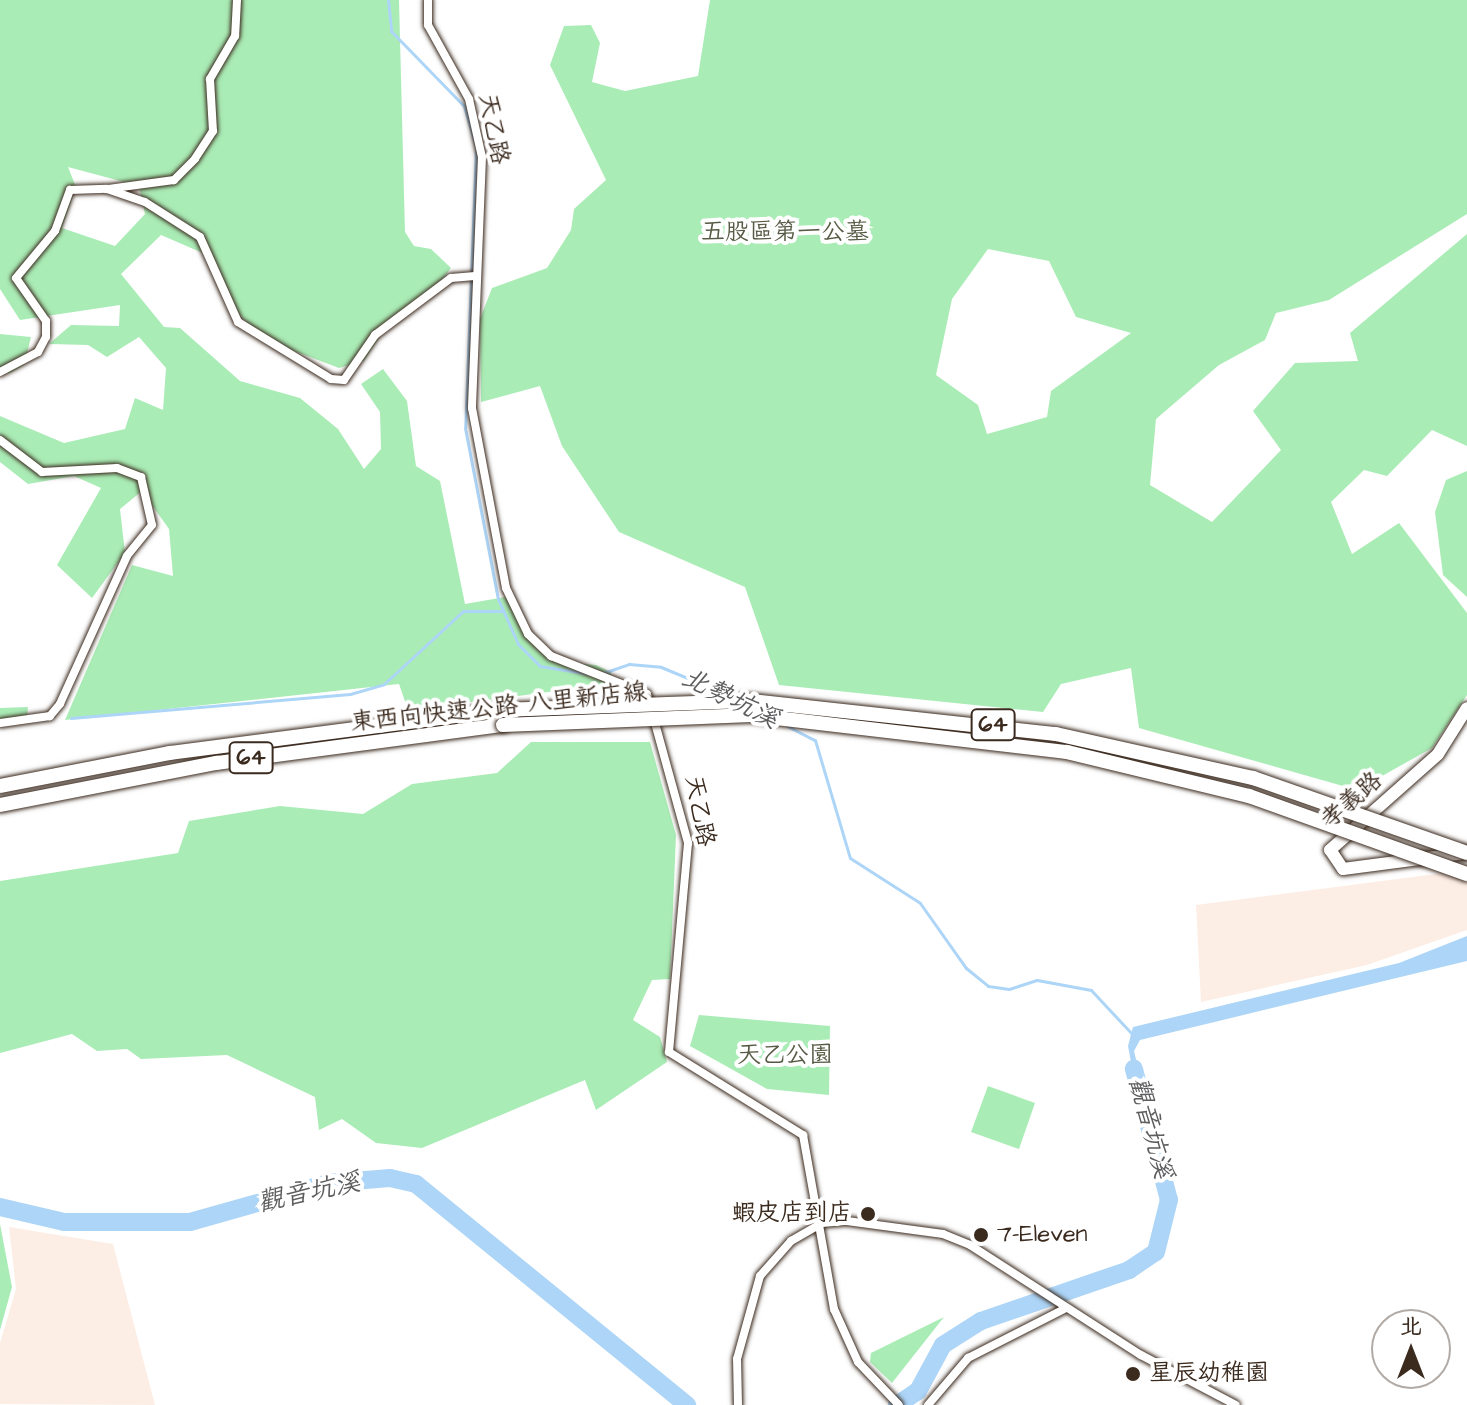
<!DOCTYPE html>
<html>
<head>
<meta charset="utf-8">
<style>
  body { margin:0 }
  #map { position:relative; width:1467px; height:1405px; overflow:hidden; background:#fff; font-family:"Architects Daughter","LXGW WenKai TC",sans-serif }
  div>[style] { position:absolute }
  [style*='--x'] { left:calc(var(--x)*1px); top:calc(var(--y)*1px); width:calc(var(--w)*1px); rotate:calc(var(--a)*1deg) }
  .built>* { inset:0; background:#fdeee5 }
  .green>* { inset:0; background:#aaecb6 }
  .water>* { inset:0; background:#add5f7 }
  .stream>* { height:3px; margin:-1.5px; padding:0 1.5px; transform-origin:1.5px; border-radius:1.5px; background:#add5f7 }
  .river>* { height:18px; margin:-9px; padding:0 9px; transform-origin:9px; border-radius:9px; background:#add5f7 }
  .roads { filter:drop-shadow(0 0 2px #3b2a1e) drop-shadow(0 0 2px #3b2a1e) }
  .street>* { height:8px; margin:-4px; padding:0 4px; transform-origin:4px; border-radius:4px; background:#fff }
  .secondary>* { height:12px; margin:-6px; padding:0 6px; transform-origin:6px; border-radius:6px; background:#fff }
  .highway>* { height:14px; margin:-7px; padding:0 7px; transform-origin:7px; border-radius:7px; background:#fff }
  .bridges { filter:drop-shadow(0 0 2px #3b2a1e) drop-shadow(0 0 2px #3b2a1e) }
  .highway-bridge>* { height:14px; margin:-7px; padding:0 7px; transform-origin:7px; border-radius:7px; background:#fff }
  .dots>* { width:22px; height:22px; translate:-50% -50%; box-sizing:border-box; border:4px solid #fff; border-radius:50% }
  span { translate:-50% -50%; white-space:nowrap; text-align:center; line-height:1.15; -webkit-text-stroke:8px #fff; paint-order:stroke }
  .shield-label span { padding:2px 6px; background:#fff; border:2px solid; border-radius:6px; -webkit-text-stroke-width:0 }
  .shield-label { font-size:22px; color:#3b2a1e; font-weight:700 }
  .street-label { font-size:24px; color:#3b2a1e }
  .park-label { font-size:24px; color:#575a44 }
  .poi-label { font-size:24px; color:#3b2a1e }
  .right { translate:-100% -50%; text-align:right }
  .left { translate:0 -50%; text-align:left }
  .water-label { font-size:26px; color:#5d5d5f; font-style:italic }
  .north { position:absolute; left:1371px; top:1309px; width:80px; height:80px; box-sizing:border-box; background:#fff; border:2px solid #b1aaa5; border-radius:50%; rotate:0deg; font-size:22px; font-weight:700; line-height:32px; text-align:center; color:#3b2a1e }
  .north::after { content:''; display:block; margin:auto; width:28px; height:36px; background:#3b2a1e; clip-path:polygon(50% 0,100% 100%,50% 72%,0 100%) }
</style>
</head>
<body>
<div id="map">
  <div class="built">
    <div style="clip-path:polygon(1467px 870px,1467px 930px,1367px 965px,1201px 1002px,1196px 905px)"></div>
    <div style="clip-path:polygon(9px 1227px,113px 1244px,155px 1405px,0 1404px,0 1343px,16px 1289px)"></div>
  </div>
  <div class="green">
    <div style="clip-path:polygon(evenodd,0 0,399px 0,405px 232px,414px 246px,431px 249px,451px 268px,434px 290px,393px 316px,364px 361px,339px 368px,265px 340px,233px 309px,212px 257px,161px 235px,121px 274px,164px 327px,180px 328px,240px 381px,300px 398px,338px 429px,364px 469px,381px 449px,380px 412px,361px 384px,383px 369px,407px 401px,416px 466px,440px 481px,465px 604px,505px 597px,538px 650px,556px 662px,596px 665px,611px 672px,611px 684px,408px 710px,399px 684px,65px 720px,132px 565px,173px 576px,169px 529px,142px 491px,120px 509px,125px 553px,92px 598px,57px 565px,101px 488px,74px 476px,28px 484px,0 462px,0 416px,64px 443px,125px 429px,135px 398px,163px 410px,166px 368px,139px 337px,107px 357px,88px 345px,49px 344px,71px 325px,119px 326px,120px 305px,20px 320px,0 289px,0 0,68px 167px,139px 186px,145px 214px,115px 246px,62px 228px,76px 187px,68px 167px)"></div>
    <div style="clip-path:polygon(evenodd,710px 0,1467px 0,1467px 214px,1329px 300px,1276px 313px,1265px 340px,1219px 365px,1156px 419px,1150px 485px,1212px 522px,1281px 450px,1253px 411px,1295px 363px,1358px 361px,1350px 333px,1467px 234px,1467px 446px,1432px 430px,1387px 476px,1364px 470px,1331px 502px,1352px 554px,1399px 523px,1467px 613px,1467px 695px,1432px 748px,1357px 790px,1139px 728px,1131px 668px,1061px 684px,1043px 712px,779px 685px,745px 587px,619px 532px,562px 446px,540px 386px,481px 402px,480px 319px,492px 288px,547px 268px,571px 230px,574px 209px,606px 180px,550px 65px,564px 26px,591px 25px,600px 43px,592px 82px,625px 91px,698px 76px,710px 0,988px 249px,1049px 261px,1076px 317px,1131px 333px,1051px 391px,1047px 417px,987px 434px,978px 405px,936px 375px,952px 299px,988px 249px)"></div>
    <div style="clip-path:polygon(0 334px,31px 337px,24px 365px,10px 373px,0 372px)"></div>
    <div style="clip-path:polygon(1467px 471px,1467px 597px,1443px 575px,1435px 512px,1446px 480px)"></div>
    <div style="clip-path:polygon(28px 707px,27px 720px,0 721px,0 708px)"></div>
    <div style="clip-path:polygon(531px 742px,650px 742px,676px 835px,670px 979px,652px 980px,633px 1020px,660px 1037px,667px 1062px,596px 1110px,585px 1080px,422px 1148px,376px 1143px,342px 1119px,319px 1130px,315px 1097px,227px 1055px,141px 1059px,127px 1049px,97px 1051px,72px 1034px,0 1053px,0 881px,178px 853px,189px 821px,280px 806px,363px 814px,412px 784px,497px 773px)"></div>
    <div style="clip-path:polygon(699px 1015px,830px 1026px,829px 1095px,767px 1089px,690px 1046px)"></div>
    <div style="clip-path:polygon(988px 1086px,1035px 1103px,1019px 1149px,971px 1132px)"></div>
    <div style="clip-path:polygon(0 1224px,12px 1287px,0 1330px)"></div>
    <div style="clip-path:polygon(944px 1317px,892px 1383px,870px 1362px,871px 1353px)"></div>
  </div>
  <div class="water">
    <div style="clip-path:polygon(1467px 936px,1467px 961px,1140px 1040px,1134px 1051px,1143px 1089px,1137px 1094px,1128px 1046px,1133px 1027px,1399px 963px)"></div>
  </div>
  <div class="stream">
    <div style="--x:388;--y:0;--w:31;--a:84"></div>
    <div style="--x:391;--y:31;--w:105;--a:45.8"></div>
    <div style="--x:464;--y:106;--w:43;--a:73.7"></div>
    <div style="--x:476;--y:147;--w:281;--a:92.2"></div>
    <div style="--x:465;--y:428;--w:174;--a:79.1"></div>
    <div style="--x:498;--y:599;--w:49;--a:66"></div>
    <div style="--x:518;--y:644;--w:31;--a:45"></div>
    <div style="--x:540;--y:666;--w:56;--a:9.3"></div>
    <div style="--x:603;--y:673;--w:28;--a:-19"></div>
    <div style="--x:629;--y:664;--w:32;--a:5"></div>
    <div style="--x:661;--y:667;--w:76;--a:22.5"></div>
    <div style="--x:71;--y:718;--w:280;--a:-4.9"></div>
    <div style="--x:350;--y:694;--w:35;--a:-16"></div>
    <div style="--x:384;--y:684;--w:108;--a:-42.7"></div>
    <div style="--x:463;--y:611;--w:39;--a:0"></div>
    <div style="--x:787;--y:726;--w:31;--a:27"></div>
    <div style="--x:815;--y:740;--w:123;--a:73.5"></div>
    <div style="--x:850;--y:858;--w:83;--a:32.7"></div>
    <div style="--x:920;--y:903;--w:80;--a:54.7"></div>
    <div style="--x:966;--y:968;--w:28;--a:39"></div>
    <div style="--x:988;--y:986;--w:21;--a:8"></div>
    <div style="--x:1009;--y:989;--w:29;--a:-18"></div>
    <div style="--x:1037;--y:980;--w:55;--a:10.5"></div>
    <div style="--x:1091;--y:990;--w:62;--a:47"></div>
  </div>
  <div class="river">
    <div style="--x:0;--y:1207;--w:66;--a:13.2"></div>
    <div style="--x:64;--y:1222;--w:126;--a:0"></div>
    <div style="--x:190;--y:1222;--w:144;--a:-15.7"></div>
    <div style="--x:329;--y:1183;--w:61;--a:-4.7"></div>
    <div style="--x:390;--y:1178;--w:27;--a:13"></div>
    <div style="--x:416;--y:1184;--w:350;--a:39.2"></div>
    <div style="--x:897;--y:1405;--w:25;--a:-34"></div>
    <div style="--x:918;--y:1391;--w:52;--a:-61.5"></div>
    <div style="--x:943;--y:1345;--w:45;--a:-32.3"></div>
    <div style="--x:981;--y:1321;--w:157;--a:-19"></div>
    <div style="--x:1129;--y:1270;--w:32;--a:-34"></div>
    <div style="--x:1156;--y:1252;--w:54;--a:-76"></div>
    <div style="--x:1169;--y:1200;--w:136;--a:-105"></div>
  </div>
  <div class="roads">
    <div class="street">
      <div style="--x:237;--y:0;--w:36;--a:93"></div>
      <div style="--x:235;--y:36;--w:50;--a:120.2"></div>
      <div style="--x:210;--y:79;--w:52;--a:86.7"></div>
      <div style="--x:213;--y:131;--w:33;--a:123"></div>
      <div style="--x:195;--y:159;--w:30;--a:135"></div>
      <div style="--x:174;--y:180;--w:68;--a:172.3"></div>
      <div style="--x:107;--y:189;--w:40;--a:18.9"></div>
      <div style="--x:145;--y:202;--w:65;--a:32.5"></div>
      <div style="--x:200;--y:237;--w:93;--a:65.9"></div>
      <div style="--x:238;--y:322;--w:109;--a:31.5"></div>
      <div style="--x:331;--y:379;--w:13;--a:4"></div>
      <div style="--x:344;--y:380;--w:55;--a:-55.4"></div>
      <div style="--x:375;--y:335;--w:95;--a:-36.9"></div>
      <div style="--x:451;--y:278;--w:24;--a:-5"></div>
      <div style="--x:428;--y:0;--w:25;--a:90"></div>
      <div style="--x:428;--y:25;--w:85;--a:61"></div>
      <div style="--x:469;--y:99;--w:59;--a:77.4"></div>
      <div style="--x:482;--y:157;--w:251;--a:92.3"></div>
      <div style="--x:472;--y:408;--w:183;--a:79.3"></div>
      <div style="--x:506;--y:588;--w:51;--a:64.4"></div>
      <div style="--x:528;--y:634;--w:32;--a:44"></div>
      <div style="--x:551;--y:656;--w:103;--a:21.6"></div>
      <div style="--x:647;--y:694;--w:155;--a:74.6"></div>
      <div style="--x:688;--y:843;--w:210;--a:95.2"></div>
      <div style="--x:669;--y:1052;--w:158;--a:31.8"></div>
      <div style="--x:803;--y:1135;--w:177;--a:79.9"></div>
      <div style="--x:834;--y:1309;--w:58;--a:65.6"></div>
      <div style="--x:858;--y:1362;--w:59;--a:46.4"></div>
      <div style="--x:0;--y:372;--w:43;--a:-27.8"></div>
      <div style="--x:38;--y:352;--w:17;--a:-62"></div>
      <div style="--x:46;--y:337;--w:16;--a:-90"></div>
      <div style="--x:46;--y:321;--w:52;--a:-124.9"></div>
      <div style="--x:16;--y:278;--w:61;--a:-50.3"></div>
      <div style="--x:55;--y:231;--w:44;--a:-69.9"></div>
      <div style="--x:70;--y:190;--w:37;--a:-2"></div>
      <div style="--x:0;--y:440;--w:53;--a:37.3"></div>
      <div style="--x:42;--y:472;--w:75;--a:-3.1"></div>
      <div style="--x:117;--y:468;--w:26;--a:21"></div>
      <div style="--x:141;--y:477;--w:49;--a:77.1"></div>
      <div style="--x:152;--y:525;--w:40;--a:129"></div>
      <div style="--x:127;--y:556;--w:162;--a:114.4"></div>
      <div style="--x:60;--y:704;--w:16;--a:130"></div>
      <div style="--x:50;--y:716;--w:50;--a:172"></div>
      <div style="--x:738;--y:1405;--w:46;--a:-91.2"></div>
      <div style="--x:737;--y:1359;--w:86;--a:-74.5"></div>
      <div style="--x:760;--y:1276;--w:47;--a:-48.5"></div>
      <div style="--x:791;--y:1241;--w:36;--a:-30"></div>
      <div style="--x:822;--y:1223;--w:25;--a:-5"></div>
      <div style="--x:847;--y:1221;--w:97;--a:7.7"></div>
      <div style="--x:943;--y:1234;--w:29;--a:22"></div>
      <div style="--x:970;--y:1245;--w:203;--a:32.8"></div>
      <div style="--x:1141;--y:1355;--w:107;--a:27.8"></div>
      <div style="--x:928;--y:1405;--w:62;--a:-49.6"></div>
      <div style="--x:968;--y:1358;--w:108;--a:-27"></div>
    </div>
    <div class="secondary">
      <div style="--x:1465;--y:853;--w:123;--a:172.5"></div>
      <div style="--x:1343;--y:869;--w:23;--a:-124"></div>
      <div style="--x:1330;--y:850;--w:144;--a:-41.6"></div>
      <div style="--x:1438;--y:754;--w:54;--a:-57.8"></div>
    </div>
    <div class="highway">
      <div style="--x:0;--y:786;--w:173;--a:-11"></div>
      <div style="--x:170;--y:753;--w:335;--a:-7.4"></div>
      <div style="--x:0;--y:805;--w:221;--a:-11"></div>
      <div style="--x:217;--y:763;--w:289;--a:-7.6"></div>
    </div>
  </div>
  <div class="bridges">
    <div class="highway-bridge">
      <div style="--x:502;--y:710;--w:249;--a:-2.1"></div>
      <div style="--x:751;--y:701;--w:307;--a:6.2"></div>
      <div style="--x:1056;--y:734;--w:202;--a:12.6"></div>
      <div style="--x:1253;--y:778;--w:227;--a:19.3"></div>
      <div style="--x:503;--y:725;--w:248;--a:-2.3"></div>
      <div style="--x:751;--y:715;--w:318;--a:6.7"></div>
      <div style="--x:1067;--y:752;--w:187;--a:13.6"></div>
      <div style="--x:1249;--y:796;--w:232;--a:19.7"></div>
    </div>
  </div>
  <div class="dots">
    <div style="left:868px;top:1214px;background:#3b2a1e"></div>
    <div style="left:981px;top:1235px;background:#3b2a1e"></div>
    <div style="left:1133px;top:1374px;background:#3b2a1e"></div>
  </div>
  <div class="shield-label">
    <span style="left:993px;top:725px">64</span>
    <span style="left:251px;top:758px">64</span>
  </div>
  <div class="street-label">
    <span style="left:493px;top:129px;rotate:79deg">天乙路</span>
    <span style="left:499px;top:708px;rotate:-6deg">東西向快速公路 八里新店線</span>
    <span style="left:1352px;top:801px;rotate:-41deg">孝義路</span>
    <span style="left:699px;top:811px;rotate:79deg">天乙路</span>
  </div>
  <div class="park-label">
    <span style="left:785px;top:233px">五股區第一公墓</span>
    <span style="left:785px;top:1056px">天乙公園</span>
  </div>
  <div class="poi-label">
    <span class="right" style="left:852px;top:1214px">蝦皮店到店</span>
    <span class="left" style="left:997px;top:1235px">7-Eleven</span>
    <span class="left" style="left:1149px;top:1374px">星辰幼稚園</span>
  </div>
  <div class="water-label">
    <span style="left:730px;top:699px;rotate:26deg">北勢坑溪</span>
    <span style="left:1150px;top:1128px;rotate:75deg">觀音坑溪</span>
    <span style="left:309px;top:1193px;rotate:-12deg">觀音坑溪</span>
  </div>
  <div class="north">北</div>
</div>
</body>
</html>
